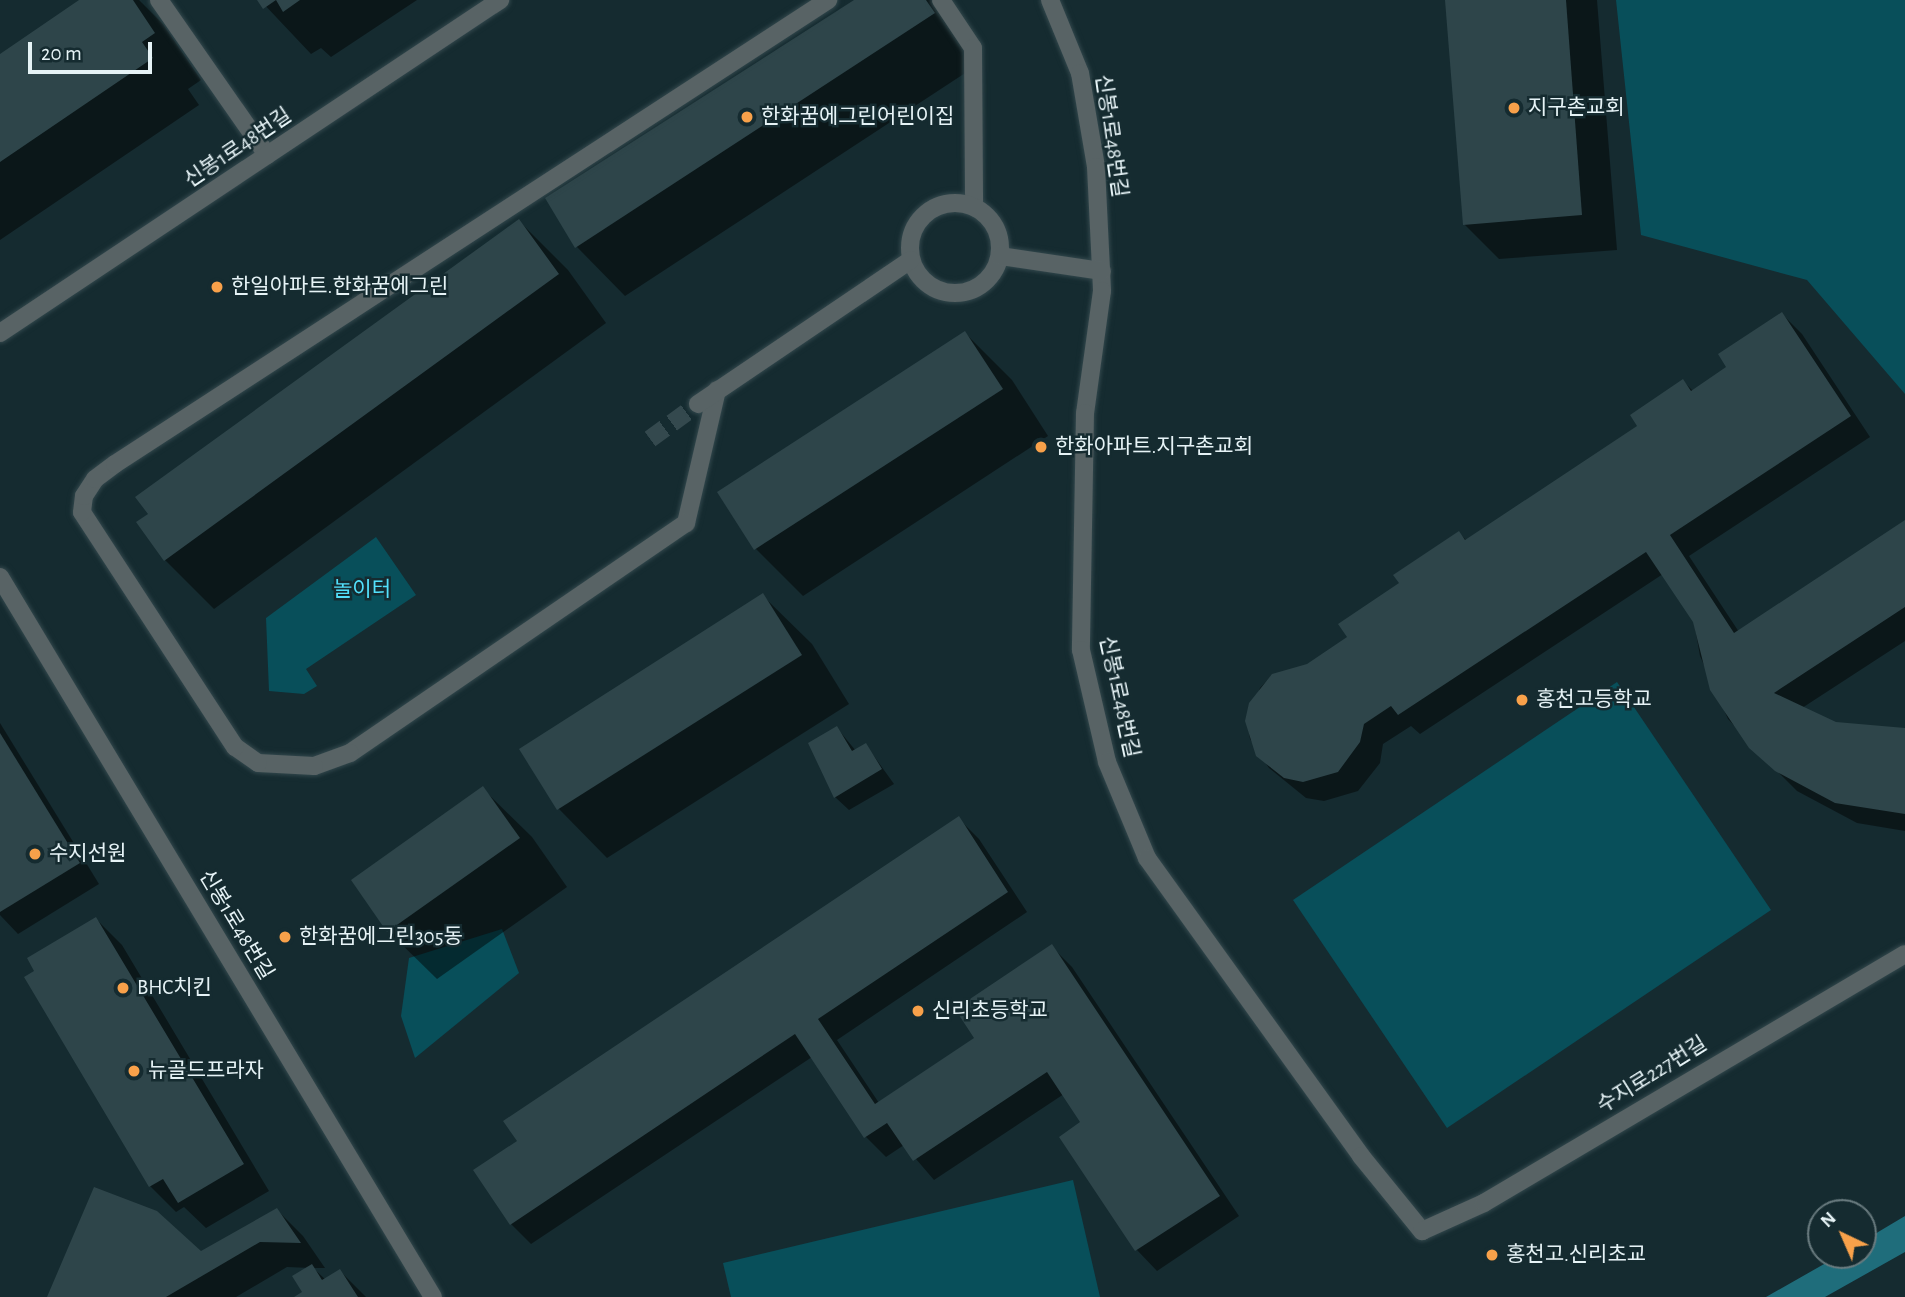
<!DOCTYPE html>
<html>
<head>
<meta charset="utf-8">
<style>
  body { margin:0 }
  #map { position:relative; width:1905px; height:1297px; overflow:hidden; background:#152b30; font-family:"Alegreya Sans","Noto Sans KR",sans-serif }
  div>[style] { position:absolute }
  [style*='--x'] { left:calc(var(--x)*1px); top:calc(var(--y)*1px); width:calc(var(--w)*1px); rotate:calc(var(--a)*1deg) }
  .green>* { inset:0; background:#084f5a }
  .water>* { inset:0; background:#1f6d7b }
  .shadow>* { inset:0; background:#0007 }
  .building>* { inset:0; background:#2e454a }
  .minor-tunnel>* { height:18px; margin-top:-9px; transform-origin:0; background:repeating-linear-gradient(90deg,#34494e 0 18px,transparent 0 27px) }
  .roads { filter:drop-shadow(0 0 2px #32474c) drop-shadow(0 0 2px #32474c) }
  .minor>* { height:18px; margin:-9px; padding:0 9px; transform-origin:9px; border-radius:9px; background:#586365 }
  .minor>.ring { margin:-9px; padding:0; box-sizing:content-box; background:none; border:18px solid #586365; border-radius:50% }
  .dots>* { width:19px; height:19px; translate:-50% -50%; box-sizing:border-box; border:4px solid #152b30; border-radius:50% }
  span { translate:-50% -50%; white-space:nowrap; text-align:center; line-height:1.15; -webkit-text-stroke:5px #152b30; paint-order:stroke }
  .poi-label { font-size:21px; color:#e6f3f6 }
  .left { translate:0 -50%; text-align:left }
  .street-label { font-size:21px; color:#e6f3f6 }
  .park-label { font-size:21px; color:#52e0fb }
  .north { position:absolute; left:1807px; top:1199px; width:70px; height:70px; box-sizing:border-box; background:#152b30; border:2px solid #697b7f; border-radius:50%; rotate:316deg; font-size:19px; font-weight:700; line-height:28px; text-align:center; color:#e6f3f6 }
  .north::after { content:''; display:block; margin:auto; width:24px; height:32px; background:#f8a14a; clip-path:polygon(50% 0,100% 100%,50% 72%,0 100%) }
  .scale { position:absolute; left:28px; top:42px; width:124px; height:32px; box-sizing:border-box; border:4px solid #e6f3f6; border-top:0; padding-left:9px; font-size:21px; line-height:24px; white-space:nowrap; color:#e6f3f6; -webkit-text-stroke:5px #152b30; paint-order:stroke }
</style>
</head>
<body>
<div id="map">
  <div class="green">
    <div style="clip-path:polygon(1616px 0,1905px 0,1905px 394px,1807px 280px,1641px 235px)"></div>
    <div style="clip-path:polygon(376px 537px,416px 595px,306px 669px,317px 686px,304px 694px,269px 691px,266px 618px)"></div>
    <div style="clip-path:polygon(1617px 682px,1771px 910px,1447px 1128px,1293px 900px)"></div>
    <div style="clip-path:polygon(502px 929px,519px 973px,415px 1058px,401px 1016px,409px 958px)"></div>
    <div style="clip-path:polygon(1073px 1180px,1100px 1297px,731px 1297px,723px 1263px)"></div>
  </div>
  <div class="water">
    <div style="clip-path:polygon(1905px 1216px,1905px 1252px,1825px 1297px,1766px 1297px,1840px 1255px,1863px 1255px,1863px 1241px)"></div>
  </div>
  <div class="shadow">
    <div style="clip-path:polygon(83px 0,139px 0,163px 24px,201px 80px,188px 89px,199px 105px,0 240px,0 56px)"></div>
    <div style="clip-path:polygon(260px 0,417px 0,331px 57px,321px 48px,311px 54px)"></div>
    <div style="clip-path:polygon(856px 0,933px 0,982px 62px,625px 296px,577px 247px,548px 199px)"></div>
    <div style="clip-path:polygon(1447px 0,1597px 0,1617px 250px,1499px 259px,1464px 224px)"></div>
    <div style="clip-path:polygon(519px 221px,568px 270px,606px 323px,214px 609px,165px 560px,150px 514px)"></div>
    <div style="clip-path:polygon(1782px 314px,1802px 334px,1870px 437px,1689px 556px,1739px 632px,1905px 522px,1905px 641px,1802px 708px,1836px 724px,1905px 730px,1905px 831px,1857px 823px,1797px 791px,1776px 770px,1728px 719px,1700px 656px,1694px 622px,1663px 574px,1420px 734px,1411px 726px,1383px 744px,1380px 763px,1358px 791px,1324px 801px,1306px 798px,1269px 768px,1250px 739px,1247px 721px,1260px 688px,1272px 675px,1307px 665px,1349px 638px,1459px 533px,1467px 541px,1640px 427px,1683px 381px,1693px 391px,1729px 368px)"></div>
    <div style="clip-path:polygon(965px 333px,1012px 380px,1048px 436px,803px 596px,756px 549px,719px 493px)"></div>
    <div style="clip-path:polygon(763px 596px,812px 644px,849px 704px,607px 858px,559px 809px,521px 750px)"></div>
    <div style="clip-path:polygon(0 723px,99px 884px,18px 934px,0 915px)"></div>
    <div style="clip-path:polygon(837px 728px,856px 751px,866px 745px,894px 784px,849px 810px,835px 797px)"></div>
    <div style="clip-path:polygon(483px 789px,532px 837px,567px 887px,437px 979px,388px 931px)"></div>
    <div style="clip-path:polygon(959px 819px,979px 839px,1027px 912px,837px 1040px,879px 1103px,977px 1038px,1052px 947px,1072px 967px,1239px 1216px,1157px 1271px,1137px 1250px,1061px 1137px,1082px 1122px,1064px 1094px,934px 1180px,904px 1145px,886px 1157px,866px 1137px,812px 1057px,531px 1244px,511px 1224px,519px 1142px)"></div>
    <div style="clip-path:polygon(96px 919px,122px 945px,269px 1191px,206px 1228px,184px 1207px,176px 1212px,150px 1186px)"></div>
    <div style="clip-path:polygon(277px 1210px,303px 1236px,325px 1268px,313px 1268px,326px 1280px,340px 1271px,366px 1297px,297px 1297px,305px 1293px,310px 1268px,287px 1267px,236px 1297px,49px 1297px,201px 1253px)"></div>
  </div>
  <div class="building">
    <div style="clip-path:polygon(79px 0,133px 0,155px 33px,142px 42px,153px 58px,0 162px,0 54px)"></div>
    <div style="clip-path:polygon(257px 0,300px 0,283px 12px,276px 0,263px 9px)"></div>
    <div style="clip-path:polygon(854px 0,926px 0,935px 13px,575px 248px,545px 198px)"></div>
    <div style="clip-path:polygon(1445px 0,1566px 0,1582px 215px,1463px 225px)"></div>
    <div style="clip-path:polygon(519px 219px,559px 274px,164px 561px,136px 522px,148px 514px,135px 497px)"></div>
    <div style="clip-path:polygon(1782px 312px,1851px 416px,1670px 535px,1734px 633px,1905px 520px,1905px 607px,1774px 693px,1836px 722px,1905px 728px,1905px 814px,1835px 803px,1775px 771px,1749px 748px,1710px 690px,1693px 622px,1646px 552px,1398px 715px,1391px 706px,1364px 724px,1360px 742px,1338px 772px,1303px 782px,1284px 778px,1256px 756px,1245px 721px,1249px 703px,1272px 674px,1307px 664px,1347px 637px,1338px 624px,1399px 583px,1393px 575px,1459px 531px,1465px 540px,1637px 426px,1630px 415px,1683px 379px,1691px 391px,1726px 367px,1718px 354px)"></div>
    <div style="clip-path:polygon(965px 331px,1003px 389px,754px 550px,717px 492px)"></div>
    <div style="clip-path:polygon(763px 593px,802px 655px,557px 810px,519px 749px)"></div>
    <div style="clip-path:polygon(837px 726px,852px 751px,866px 743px,882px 769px,834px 798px,808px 743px)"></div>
    <div style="clip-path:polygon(0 733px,80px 863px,0 912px)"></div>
    <div style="clip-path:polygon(483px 786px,520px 838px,387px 932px,351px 880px)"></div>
    <div style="clip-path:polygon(959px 816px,1008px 892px,818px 1019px,875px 1104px,974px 1038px,955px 1009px,1052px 944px,1220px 1196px,1135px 1251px,1059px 1137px,1080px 1122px,1047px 1072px,913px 1161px,887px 1123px,864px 1138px,795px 1034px,510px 1225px,473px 1170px,517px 1141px,503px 1121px)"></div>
    <div style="clip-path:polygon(96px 917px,244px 1164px,178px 1203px,163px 1179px,149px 1187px,24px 977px,34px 971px,27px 958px)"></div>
    <div style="clip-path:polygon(94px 1187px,157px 1211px,201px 1251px,277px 1208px,301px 1243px,260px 1242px,166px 1297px,47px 1297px)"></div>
    <div style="clip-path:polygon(312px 1264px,322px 1280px,340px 1269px,358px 1297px,294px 1297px,302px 1292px,292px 1276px)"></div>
  </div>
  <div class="minor-tunnel">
    <div style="--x:650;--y:439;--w:59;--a:-36.1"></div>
  </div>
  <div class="roads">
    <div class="minor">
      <div style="--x:159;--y:0;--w:189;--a:55.1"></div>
      <div style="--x:941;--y:0;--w:58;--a:56.3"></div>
      <div style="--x:973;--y:48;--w:158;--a:89.6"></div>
      <div style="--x:1050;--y:0;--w:79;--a:67.7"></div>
      <div style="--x:1080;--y:73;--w:95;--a:80.3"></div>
      <div style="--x:1096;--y:167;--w:124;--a:87.2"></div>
      <div style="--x:1102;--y:291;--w:123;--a:97.9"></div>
      <div style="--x:1085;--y:413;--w:237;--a:91"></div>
      <div style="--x:1081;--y:650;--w:115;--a:76.9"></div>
      <div style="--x:1107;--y:762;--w:104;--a:67.4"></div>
      <div style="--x:1147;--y:858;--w:367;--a:54.3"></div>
      <div style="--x:1361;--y:1156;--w:97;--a:50.9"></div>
      <div style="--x:1422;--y:1231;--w:68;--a:-24.3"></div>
      <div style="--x:1484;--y:1203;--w:489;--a:-30.6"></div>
      <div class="ring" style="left:910px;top:203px;width:72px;height:72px"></div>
      <div style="--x:1000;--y:256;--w:103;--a:8.4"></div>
      <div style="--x:0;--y:333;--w:601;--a:-33.66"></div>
      <div style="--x:717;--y:390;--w:137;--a:103.1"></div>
      <div style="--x:686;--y:523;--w:407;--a:145.6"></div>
      <div style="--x:350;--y:753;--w:38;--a:160"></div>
      <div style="--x:314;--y:766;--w:56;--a:-176.9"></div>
      <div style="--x:258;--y:763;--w:28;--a:-145"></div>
      <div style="--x:235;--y:747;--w:280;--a:-123.1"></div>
      <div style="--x:82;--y:512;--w:16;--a:-83"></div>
      <div style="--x:84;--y:496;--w:20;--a:-57"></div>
      <div style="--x:95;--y:479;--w:25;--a:-37"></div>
      <div style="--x:115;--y:464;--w:851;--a:-33.05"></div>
      <div style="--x:698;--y:404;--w:257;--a:-34.1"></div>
      <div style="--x:0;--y:577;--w:840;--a:58.98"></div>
    </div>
  </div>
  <div class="dots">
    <div style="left:1514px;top:108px;background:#f8a14a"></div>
    <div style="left:747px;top:117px;background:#f8a14a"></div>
    <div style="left:217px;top:287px;background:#f8a14a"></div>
    <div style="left:1041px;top:447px;background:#f8a14a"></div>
    <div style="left:1522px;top:700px;background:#f8a14a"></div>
    <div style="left:35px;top:854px;background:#f8a14a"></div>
    <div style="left:285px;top:937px;background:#f8a14a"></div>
    <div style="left:123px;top:988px;background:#f8a14a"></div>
    <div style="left:918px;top:1011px;background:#f8a14a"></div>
    <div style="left:134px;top:1071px;background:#f8a14a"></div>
    <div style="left:1492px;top:1255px;background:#f8a14a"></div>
  </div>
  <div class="poi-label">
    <span class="left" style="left:1528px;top:108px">지구촌교회</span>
    <span class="left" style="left:761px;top:117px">한화꿈에그린어린이집</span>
    <span class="left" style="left:231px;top:287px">한일아파트.한화꿈에그린</span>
    <span class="left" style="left:1055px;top:447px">한화아파트.지구촌교회</span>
    <span class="left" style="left:1536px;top:700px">홍천고등학교</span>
    <span class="left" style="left:49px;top:854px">수지선원</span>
    <span class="left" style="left:299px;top:937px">한화꿈에그린305동</span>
    <span class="left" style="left:137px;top:988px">BHC치킨</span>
    <span class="left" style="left:932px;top:1011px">신리초등학교</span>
    <span class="left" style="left:148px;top:1071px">뉴골드프라자</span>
    <span class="left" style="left:1506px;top:1255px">홍천고.신리초교</span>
  </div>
  <div class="street-label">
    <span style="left:1111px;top:136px;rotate:82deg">신봉1로48번길</span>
    <span style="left:238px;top:148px;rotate:-34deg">신봉1로48번길</span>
    <span style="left:1119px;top:697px;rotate:78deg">신봉1로48번길</span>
    <span style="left:236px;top:925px;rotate:59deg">신봉1로48번길</span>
    <span style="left:1652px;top:1075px;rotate:-32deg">수지로227번길</span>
  </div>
  <div class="park-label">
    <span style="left:362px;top:590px">놀이터</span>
  </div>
  <div class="north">N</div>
  <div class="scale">20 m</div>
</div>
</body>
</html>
